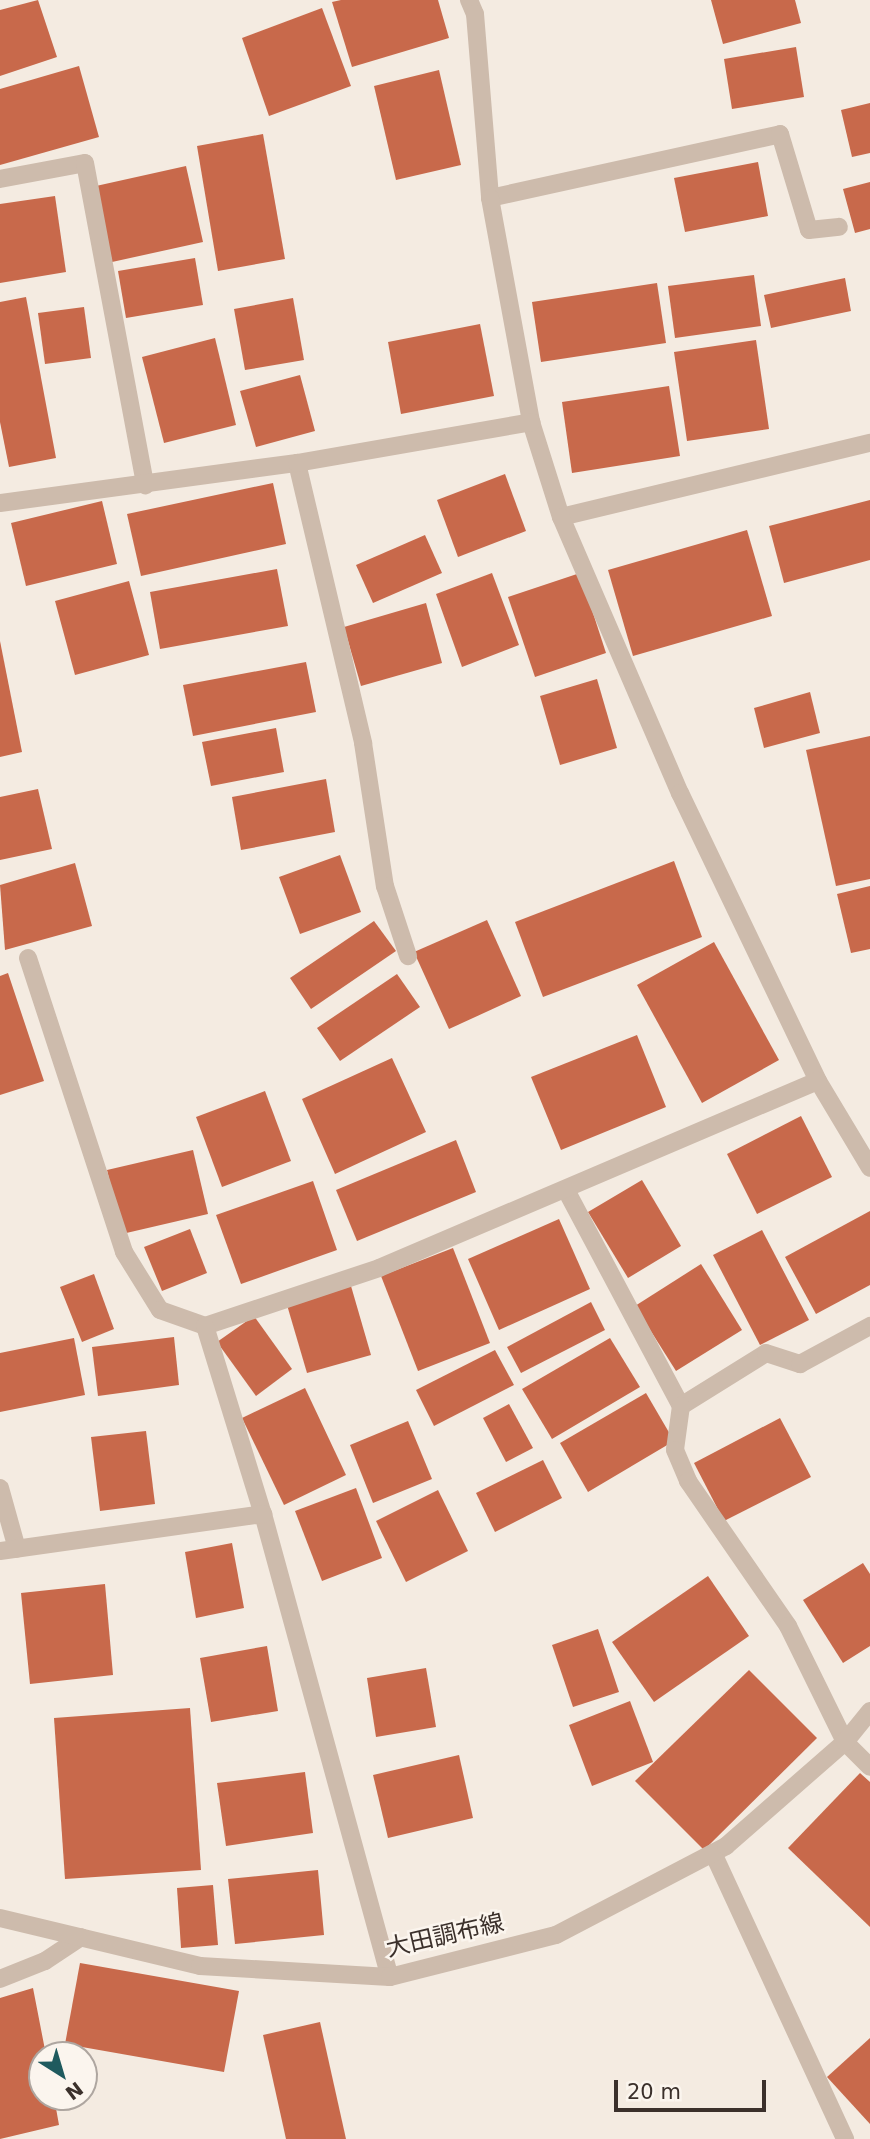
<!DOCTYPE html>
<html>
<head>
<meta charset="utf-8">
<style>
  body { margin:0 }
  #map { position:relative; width:870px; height:2139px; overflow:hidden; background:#f4ebe1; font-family:"DejaVu Sans","Noto Sans JP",sans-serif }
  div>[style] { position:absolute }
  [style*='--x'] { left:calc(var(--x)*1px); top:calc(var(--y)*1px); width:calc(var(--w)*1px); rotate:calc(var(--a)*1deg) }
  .building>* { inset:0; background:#c8694b }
  .lane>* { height:18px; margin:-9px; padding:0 9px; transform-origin:9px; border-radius:9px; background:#cdbbac }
  .street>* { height:18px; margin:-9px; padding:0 9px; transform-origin:9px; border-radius:9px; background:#cdbbac }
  span { translate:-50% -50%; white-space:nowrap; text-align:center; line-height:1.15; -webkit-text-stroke:5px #fbf5ee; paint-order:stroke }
  .street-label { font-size:24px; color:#3b302b }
  .north { position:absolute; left:28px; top:2041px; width:70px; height:70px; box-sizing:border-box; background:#fbf5ee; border:2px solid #aea6a0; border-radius:50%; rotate:143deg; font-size:19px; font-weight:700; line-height:28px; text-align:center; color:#3b302b }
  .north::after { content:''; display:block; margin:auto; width:24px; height:32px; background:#1f5a5e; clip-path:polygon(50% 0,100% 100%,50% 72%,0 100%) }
  .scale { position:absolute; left:614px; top:2080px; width:152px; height:32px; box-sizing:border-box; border:4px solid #3b302b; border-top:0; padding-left:9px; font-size:21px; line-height:24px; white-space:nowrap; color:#3b302b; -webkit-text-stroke:5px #fbf5ee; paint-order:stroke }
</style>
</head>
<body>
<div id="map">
  <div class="building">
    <div style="clip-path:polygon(38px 0,57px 57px,0 76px,0 10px)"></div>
    <div style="clip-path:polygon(341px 0,438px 0,449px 38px,352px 67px,332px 2px)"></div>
    <div style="clip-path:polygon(711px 0,795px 0,801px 23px,723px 44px)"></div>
    <div style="clip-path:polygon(322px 8px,351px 86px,269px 116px,242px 38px)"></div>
    <div style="clip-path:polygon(796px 47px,804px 97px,732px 109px,724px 59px)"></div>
    <div style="clip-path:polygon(79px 66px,99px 137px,0 165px,0 89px)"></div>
    <div style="clip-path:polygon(439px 70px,461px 165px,396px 180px,374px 86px)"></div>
    <div style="clip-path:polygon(870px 103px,870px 153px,852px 157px,841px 110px)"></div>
    <div style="clip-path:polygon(263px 134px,285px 259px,218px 271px,197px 146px)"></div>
    <div style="clip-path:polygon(758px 162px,768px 216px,685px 232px,674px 178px)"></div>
    <div style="clip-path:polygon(186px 166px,203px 242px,112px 262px,96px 186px)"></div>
    <div style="clip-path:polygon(870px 182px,870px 229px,855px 233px,843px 189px)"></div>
    <div style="clip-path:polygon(55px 196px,66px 272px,0 283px,0 204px)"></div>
    <div style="clip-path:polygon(195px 258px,203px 305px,126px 318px,118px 271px)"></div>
    <div style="clip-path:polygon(754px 275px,761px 326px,675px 338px,668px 286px)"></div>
    <div style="clip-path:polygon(845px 278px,851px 311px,771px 328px,764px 295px)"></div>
    <div style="clip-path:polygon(657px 283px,666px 343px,541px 362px,532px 302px)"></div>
    <div style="clip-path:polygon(26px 297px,56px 458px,9px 467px,0 422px,0 302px)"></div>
    <div style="clip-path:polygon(293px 298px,304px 360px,245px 370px,234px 309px)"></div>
    <div style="clip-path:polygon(84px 307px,91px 358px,45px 364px,38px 313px)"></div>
    <div style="clip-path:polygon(480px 324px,494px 396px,401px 414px,388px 342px)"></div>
    <div style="clip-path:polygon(215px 338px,236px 425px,164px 443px,142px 357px)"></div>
    <div style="clip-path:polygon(756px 340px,769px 429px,687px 441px,674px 352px)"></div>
    <div style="clip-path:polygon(300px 375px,315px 431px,256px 447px,240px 391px)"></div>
    <div style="clip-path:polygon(669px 386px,680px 456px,572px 473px,562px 402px)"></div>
    <div style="clip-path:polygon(505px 474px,526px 531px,458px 557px,437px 500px)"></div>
    <div style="clip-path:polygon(273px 483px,286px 544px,141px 576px,127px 514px)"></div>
    <div style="clip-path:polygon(870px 500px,870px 560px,784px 583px,769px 526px)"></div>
    <div style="clip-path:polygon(102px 501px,117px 564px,26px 586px,11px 523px)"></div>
    <div style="clip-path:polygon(747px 530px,772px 616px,633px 656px,608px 570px)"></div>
    <div style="clip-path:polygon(425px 535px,442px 573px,373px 603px,356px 565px)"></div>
    <div style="clip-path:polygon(277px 569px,288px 626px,160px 649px,150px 592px)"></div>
    <div style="clip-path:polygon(492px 573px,519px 645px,462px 667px,436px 594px)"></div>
    <div style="clip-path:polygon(580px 573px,606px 653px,535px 677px,508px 597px)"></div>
    <div style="clip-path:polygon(129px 581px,149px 655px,75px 675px,55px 601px)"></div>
    <div style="clip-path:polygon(426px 603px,442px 663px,361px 686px,344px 627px)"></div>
    <div style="clip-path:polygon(0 641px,22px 752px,0 757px)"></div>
    <div style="clip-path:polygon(306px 662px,316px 712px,193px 736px,183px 685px)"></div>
    <div style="clip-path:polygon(597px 679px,617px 748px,560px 765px,540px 696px)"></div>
    <div style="clip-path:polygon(810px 692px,820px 733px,764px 748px,754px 708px)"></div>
    <div style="clip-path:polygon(276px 728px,284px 772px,211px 786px,202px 742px)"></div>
    <div style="clip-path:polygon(870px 736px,870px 879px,836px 886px,806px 750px)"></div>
    <div style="clip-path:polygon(326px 779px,335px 832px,241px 850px,232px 797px)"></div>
    <div style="clip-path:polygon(38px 789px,52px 849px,0 860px,0 797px)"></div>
    <div style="clip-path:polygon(340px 855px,361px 912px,300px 934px,279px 877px)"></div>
    <div style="clip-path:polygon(674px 861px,702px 937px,543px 997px,515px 922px)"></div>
    <div style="clip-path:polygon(75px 863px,92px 926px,5px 950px,0 885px)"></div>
    <div style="clip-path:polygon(870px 886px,870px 949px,851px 953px,837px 894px)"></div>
    <div style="clip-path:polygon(487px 920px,521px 996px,449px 1029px,414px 952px)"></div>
    <div style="clip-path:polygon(374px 921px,396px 951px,311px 1009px,290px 978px)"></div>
    <div style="clip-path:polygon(714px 942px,779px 1060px,702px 1103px,637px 985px)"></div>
    <div style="clip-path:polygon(8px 973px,44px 1081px,0 1095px,0 976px)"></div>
    <div style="clip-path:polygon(397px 974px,420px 1007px,340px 1061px,317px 1028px)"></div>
    <div style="clip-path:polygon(637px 1035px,666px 1107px,561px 1150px,531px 1077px)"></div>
    <div style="clip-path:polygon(392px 1058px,426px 1132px,335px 1174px,302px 1099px)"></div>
    <div style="clip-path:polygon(265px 1091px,291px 1161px,222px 1187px,196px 1117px)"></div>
    <div style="clip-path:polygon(801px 1116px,832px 1177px,757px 1214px,727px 1154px)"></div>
    <div style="clip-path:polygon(456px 1140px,476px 1192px,357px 1241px,336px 1190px)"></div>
    <div style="clip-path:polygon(193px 1150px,208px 1214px,122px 1234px,107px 1170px)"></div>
    <div style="clip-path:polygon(642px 1180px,681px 1246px,628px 1278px,588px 1212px)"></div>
    <div style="clip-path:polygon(313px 1181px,337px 1250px,241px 1284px,216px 1215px)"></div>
    <div style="clip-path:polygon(870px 1211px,870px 1285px,816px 1314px,785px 1257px)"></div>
    <div style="clip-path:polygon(559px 1219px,590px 1289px,499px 1330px,468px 1259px)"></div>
    <div style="clip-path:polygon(190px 1229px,207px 1273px,162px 1291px,144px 1247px)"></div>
    <div style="clip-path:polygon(762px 1230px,809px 1320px,760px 1345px,713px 1255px)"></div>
    <div style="clip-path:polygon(453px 1248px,490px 1343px,418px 1371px,381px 1276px)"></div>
    <div style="clip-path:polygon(701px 1264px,742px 1330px,676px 1371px,635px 1306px)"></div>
    <div style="clip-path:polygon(94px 1274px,114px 1329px,82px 1342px,60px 1287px)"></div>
    <div style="clip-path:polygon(351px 1286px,371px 1355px,307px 1373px,287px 1305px)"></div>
    <div style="clip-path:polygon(591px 1302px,605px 1330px,521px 1373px,507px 1347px)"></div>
    <div style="clip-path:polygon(254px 1316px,292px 1369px,256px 1396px,217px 1342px)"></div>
    <div style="clip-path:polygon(174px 1337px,179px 1385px,98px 1396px,92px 1347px)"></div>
    <div style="clip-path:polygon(74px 1338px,85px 1395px,0 1412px,0 1353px)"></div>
    <div style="clip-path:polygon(610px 1338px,640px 1387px,552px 1439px,522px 1389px)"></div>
    <div style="clip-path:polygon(495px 1350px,514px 1385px,434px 1426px,416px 1390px)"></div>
    <div style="clip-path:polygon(305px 1388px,346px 1475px,284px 1505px,242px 1418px)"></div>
    <div style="clip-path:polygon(646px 1393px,674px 1441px,588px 1492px,560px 1443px)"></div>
    <div style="clip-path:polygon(509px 1404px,533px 1448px,506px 1462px,483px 1418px)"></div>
    <div style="clip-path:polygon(780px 1418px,811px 1477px,724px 1521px,694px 1463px)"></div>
    <div style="clip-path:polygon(408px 1421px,432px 1479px,373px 1503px,350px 1445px)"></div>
    <div style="clip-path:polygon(146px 1431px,155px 1504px,100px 1511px,91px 1437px)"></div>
    <div style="clip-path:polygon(543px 1460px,562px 1498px,495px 1532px,476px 1493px)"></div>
    <div style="clip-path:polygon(356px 1488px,382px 1558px,322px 1581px,295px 1511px)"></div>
    <div style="clip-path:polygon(438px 1490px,468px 1551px,406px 1582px,376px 1521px)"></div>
    <div style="clip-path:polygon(232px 1543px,244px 1608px,196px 1618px,185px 1552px)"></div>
    <div style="clip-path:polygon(863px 1563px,870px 1574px,870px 1646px,843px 1663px,803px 1600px)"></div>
    <div style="clip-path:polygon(708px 1576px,749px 1636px,654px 1702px,612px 1642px)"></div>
    <div style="clip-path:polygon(105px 1584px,113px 1675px,30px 1684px,21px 1593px)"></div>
    <div style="clip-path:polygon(598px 1629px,619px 1692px,573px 1707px,552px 1645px)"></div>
    <div style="clip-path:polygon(267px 1646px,278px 1711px,211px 1722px,200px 1658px)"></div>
    <div style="clip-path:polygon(426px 1668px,436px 1727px,376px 1737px,367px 1678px)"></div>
    <div style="clip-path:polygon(749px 1670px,817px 1738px,704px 1850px,635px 1781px)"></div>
    <div style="clip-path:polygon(630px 1701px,653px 1762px,592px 1786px,569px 1725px)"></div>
    <div style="clip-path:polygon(190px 1708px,201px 1870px,65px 1879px,54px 1718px)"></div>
    <div style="clip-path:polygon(459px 1755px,473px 1818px,388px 1838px,373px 1775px)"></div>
    <div style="clip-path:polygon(305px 1772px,313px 1833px,226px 1846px,217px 1783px)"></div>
    <div style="clip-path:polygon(860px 1773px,870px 1782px,870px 1927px,788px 1848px)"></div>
    <div style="clip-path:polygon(318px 1870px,324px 1935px,235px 1944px,228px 1879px)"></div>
    <div style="clip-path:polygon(213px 1885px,218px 1945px,181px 1948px,177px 1888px)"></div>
    <div style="clip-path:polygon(80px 1963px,239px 1991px,224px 2072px,65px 2044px)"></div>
    <div style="clip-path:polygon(33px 1988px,46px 2055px,42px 2097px,54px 2097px,59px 2125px,0 2139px,0 1998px)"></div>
    <div style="clip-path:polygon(320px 2022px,346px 2139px,286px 2139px,263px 2035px)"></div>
    <div style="clip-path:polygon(870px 2038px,870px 2124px,827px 2077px)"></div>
  </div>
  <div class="lane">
    <div style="--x:0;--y:179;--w:86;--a:-10.7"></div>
    <div style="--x:85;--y:163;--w:328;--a:79.4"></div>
    <div style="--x:490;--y:198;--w:297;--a:-12.4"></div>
    <div style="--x:780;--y:134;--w:100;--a:73.2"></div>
    <div style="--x:809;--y:230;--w:30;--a:-6"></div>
    <div style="--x:297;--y:463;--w:288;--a:76.7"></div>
    <div style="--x:363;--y:743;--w:145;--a:81.3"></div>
    <div style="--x:385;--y:886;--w:74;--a:71.8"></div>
    <div style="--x:561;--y:517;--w:318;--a:-13.5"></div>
    <div style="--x:566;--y:1190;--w:245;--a:62"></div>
    <div style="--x:681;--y:1406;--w:100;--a:-31.9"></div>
    <div style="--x:766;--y:1353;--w:36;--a:18"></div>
    <div style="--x:800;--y:1364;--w:80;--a:-28.5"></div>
    <div style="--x:681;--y:1406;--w:44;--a:97.8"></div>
    <div style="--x:675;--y:1450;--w:34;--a:67"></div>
    <div style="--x:688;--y:1481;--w:176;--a:55.4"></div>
    <div style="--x:788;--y:1626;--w:129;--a:63.8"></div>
    <div style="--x:845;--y:1742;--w:35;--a:45"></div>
    <div style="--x:713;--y:1853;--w:315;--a:65.2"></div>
    <div style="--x:0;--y:1979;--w:48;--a:-21.8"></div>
    <div style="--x:45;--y:1961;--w:43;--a:-33.7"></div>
  </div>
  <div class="street">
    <div style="--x:469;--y:0;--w:15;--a:67"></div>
    <div style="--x:475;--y:14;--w:185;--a:85.3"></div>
    <div style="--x:490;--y:198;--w:228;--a:79.6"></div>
    <div style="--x:531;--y:422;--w:100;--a:72.5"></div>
    <div style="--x:561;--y:517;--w:301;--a:66.7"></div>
    <div style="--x:680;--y:793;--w:319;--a:64.4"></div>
    <div style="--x:818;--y:1081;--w:101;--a:59.1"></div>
    <div style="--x:0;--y:503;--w:300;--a:-7.7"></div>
    <div style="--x:297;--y:463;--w:238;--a:-9.9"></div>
    <div style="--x:28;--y:958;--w:309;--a:71.9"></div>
    <div style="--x:124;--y:1252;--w:68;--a:58.2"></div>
    <div style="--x:160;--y:1310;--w:48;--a:19.6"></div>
    <div style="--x:205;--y:1326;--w:183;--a:-18.4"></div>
    <div style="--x:379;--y:1268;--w:477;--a:-23.1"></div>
    <div style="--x:205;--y:1326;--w:197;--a:72.9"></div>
    <div style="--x:263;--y:1514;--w:480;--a:74.7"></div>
    <div style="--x:0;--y:1488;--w:63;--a:74.4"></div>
    <div style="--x:0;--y:1551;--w:266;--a:-8"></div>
    <div style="--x:0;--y:1918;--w:206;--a:13.5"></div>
    <div style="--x:200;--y:1966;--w:190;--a:3.3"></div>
    <div style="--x:390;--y:1977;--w:171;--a:-14.2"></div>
    <div style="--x:556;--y:1935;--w:192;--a:-27.6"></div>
    <div style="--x:726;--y:1846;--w:158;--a:-41.2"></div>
    <div style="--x:845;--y:1742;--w:40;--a:-51"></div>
  </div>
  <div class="street-label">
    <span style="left:445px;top:1936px;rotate:-13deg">大田調布線</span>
  </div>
  <div class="north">N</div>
  <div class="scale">20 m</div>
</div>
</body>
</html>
